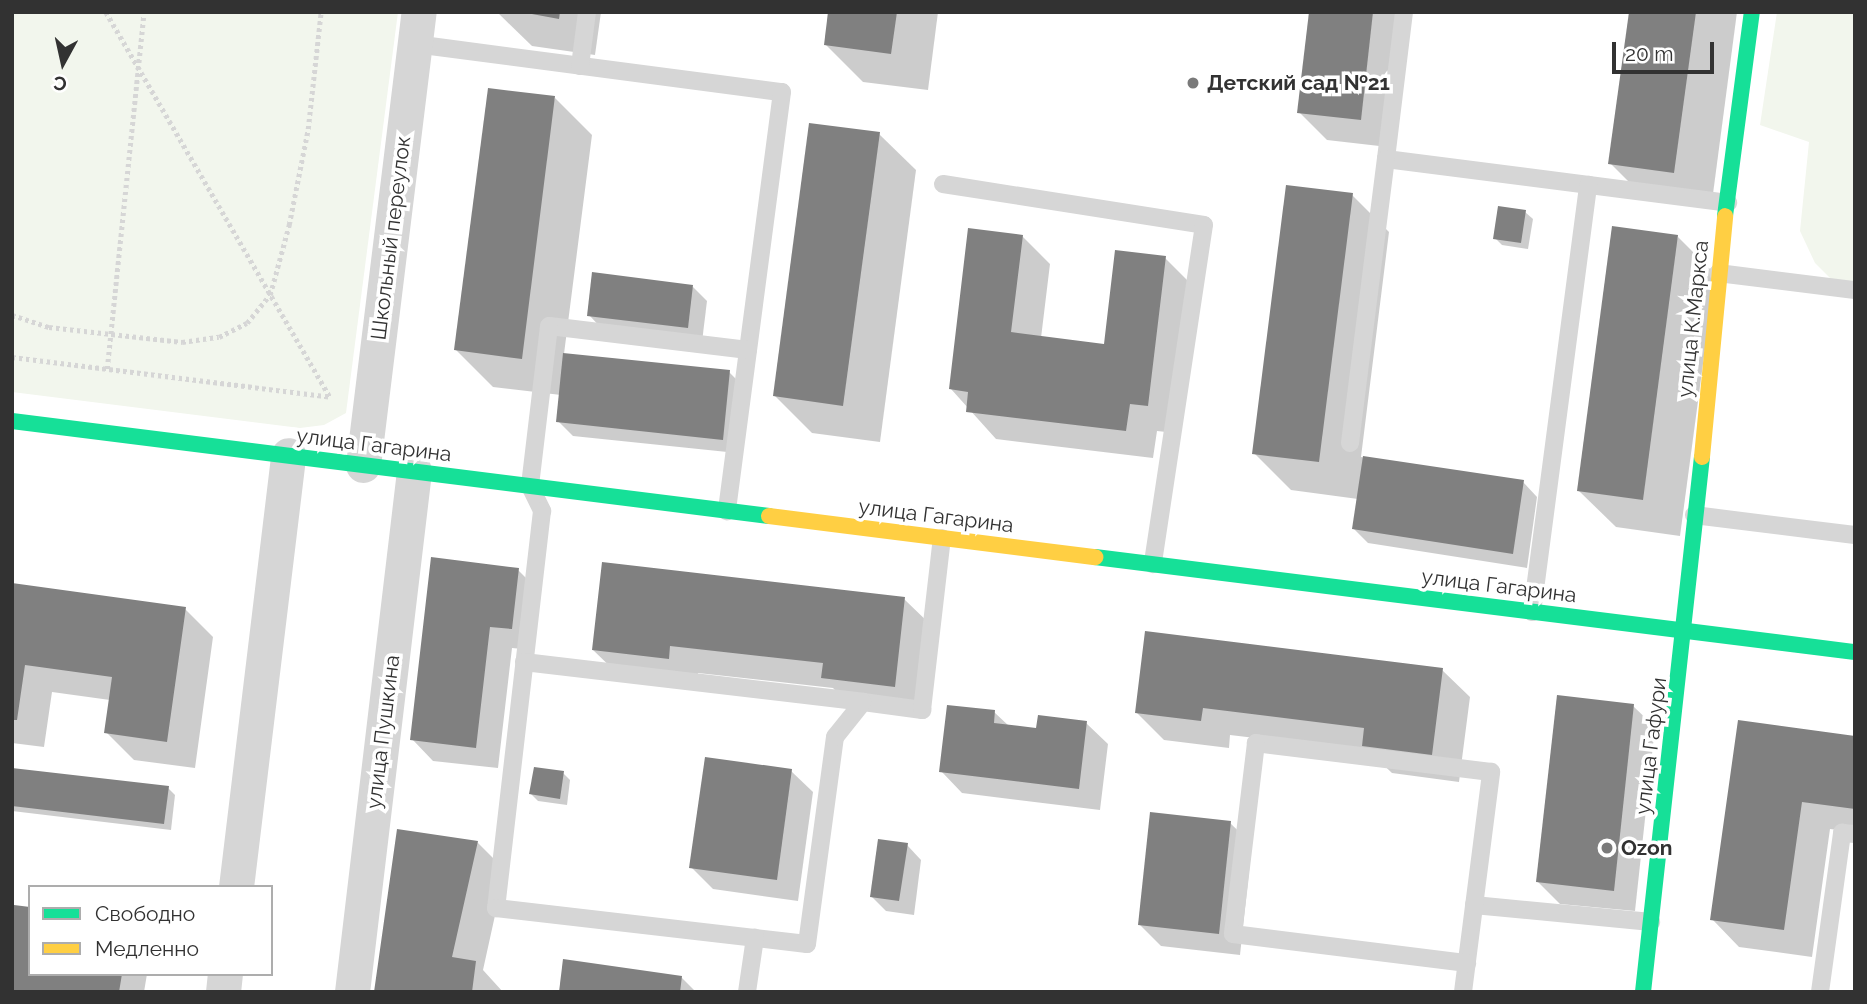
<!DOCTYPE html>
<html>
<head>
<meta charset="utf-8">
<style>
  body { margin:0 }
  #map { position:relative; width:1867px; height:1004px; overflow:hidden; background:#fff; font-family:Raleway,sans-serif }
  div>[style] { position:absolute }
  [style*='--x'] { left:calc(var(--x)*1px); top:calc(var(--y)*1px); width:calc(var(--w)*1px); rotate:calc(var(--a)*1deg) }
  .green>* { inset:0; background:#f2f6ed }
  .shadow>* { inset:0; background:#0003 }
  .building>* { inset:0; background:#808080 }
  .path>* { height:4.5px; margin-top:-2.25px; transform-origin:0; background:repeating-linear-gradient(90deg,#d6d6d6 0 3.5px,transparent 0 7px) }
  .lane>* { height:18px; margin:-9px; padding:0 9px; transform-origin:9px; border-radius:9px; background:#d6d6d6 }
  .street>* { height:35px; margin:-17.5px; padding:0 17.5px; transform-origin:17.5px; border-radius:17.5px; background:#d6d6d6 }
  .fast>* { height:16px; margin:-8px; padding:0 8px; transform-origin:8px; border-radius:8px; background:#16e098 }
  .slow>* { height:16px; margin:-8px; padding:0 8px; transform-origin:8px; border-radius:8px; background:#ffcf43 }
  .dots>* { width:19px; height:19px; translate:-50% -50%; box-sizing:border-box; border:4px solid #fff; border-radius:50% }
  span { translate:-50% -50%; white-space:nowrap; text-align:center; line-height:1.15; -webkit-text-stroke:7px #fff; paint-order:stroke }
  .poi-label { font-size:21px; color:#323232; font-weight:700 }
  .left { translate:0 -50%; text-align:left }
  .street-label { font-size:21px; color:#323232 }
  .frame { position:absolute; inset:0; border:14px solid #323232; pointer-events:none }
  .legend { position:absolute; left:28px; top:885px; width:245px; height:91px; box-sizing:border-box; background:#fff; border:2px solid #adadad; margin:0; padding:9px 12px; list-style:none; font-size:21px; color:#323232 }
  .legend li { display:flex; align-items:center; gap:14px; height:35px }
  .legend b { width:35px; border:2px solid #adadad }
  .north { position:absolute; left:28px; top:28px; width:70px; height:70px; -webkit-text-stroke:5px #fff; paint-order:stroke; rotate:188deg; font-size:19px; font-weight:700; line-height:28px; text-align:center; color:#323232 }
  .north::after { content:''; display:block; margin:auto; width:24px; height:32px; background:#323232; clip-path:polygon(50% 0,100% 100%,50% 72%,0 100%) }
  .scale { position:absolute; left:1612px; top:42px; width:102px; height:32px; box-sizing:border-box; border:4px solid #323232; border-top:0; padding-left:9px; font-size:21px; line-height:24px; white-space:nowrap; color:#323232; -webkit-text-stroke:5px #fff; paint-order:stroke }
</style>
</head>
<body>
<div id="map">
  <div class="green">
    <div style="clip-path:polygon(12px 12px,398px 12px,346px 413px,324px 425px,300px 428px,12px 392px)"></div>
    <div style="clip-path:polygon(1777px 12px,1855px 12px,1855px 294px,1849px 297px,1815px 263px,1800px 231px,1809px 142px,1760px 125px)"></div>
  </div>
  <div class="shadow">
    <div style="clip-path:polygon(497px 12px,601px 12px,595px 55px,532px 46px)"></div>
    <div style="clip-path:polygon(830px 12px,938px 12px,928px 90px,863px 82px,826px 45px)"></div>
    <div style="clip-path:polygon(1311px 12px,1404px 12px,1388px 147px,1327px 140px,1299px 112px)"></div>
    <div style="clip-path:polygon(1631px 12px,1737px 12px,1711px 209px,1647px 200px,1610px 163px)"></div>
    <div style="clip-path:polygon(555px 98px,592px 135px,564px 354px,729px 372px,744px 387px,737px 453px,573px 436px,558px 421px,561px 395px,493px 387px,456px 350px)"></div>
    <div style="clip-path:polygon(879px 134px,916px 170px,880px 442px,812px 433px,775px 396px)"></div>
    <div style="clip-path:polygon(1352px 195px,1389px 232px,1361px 457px,1523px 482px,1537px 497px,1527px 568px,1368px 543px,1353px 528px,1358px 499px,1291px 490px,1254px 453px)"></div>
    <div style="clip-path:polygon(1525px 212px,1533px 219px,1528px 249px,1502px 245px,1495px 238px)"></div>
    <div style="clip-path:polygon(1022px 236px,1050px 264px,1041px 338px,1106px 346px,1165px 258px,1193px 286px,1176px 433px,1157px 431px,1153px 458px,996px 439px,951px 389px)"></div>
    <div style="clip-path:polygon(1678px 237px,1715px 274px,1680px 536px,1616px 527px,1579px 491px)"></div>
    <div style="clip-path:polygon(693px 287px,707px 301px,702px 342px,603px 330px,589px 315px)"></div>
    <div style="clip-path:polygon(518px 570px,540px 592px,533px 650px,512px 648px,498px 768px,433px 761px,412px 739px)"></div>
    <div style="clip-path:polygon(12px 585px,185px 609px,213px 637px,195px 768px,134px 760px,106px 732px,110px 700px,52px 692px,44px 747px,12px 743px)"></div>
    <div style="clip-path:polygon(904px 599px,932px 626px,922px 714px,850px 706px,833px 688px,698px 673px,696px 686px,621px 677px,593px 650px)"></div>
    <div style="clip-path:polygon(1442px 670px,1470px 697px,1459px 782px,1392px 773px,1370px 752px,1230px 735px,1229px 748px,1164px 740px,1136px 712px)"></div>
    <div style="clip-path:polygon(1633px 706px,1655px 727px,1635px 911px,1560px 904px,1538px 882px)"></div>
    <div style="clip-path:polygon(994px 712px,1009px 726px,1038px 730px,1086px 723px,1108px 744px,1100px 810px,962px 793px,941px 771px)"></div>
    <div style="clip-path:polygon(1739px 722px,1855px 738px,1855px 832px,1830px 829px,1812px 957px,1739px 947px,1712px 919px)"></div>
    <div style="clip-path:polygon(12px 769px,168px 788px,175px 795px,171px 830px,12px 811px)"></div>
    <div style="clip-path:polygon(791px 771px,813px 792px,798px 901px,713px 889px,691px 867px)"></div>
    <div style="clip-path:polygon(563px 773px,570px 780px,567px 805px,538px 801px,531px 794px)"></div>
    <div style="clip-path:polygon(1230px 823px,1252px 844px,1240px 955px,1161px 946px,1139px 924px)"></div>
    <div style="clip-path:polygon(477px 842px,505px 870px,483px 970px,503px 992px,376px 992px)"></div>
    <div style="clip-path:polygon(907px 845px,921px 860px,914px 915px,886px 911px,871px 896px)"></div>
    <div style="clip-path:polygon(15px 907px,30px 974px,147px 974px,144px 992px,12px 992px)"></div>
    <div style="clip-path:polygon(681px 977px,696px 992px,560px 992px)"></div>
  </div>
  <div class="building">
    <div style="clip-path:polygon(521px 12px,560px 12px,559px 19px)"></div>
    <div style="clip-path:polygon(828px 12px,897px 12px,891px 54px,824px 45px)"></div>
    <div style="clip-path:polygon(1309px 12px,1373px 12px,1361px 120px,1297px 113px)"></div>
    <div style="clip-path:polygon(1629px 12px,1696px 12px,1674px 173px,1608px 164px)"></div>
    <div style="clip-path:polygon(488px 88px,555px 96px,522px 359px,454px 350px)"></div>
    <div style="clip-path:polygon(809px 123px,880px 132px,843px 406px,773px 396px)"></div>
    <div style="clip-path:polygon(1286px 185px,1353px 193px,1319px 462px,1252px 454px)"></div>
    <div style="clip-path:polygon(1498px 206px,1526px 210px,1521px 243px,1493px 239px)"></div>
    <div style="clip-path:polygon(1612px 226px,1678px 235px,1643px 500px,1577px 491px)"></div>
    <div style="clip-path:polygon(968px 228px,1023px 235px,1011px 332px,1104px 344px,1115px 250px,1166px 256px,1148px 406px,1130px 404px,1126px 431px,966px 412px,968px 392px,949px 389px)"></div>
    <div style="clip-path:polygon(592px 272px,693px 285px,688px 328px,587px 316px)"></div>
    <div style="clip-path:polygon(563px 353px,730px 370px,723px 440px,556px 422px)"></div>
    <div style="clip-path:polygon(1363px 456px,1524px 480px,1513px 554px,1352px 529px)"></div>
    <div style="clip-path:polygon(431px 557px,519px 568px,512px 629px,490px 627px,476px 748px,410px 740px)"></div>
    <div style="clip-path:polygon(602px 562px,905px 597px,895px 687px,821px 678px,823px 663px,670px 646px,669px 659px,592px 650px)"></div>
    <div style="clip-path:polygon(12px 583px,186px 607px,167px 742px,104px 733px,112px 677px,25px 665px,17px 720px,12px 720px)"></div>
    <div style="clip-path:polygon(1145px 631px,1443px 668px,1432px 755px,1362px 746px,1364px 728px,1203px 708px,1201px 721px,1135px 713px)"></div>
    <div style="clip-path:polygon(1557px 695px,1634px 704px,1614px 891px,1536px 882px)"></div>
    <div style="clip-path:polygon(947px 705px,995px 710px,994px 723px,1036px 728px,1038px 715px,1087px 721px,1079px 789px,939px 772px)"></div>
    <div style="clip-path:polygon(1738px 720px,1855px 736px,1855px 809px,1802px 802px,1784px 930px,1710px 920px)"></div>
    <div style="clip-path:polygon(705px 757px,792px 769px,777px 880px,689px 868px)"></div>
    <div style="clip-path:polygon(534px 767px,564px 771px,560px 799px,529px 794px)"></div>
    <div style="clip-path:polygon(12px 768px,169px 786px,164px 824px,12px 806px)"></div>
    <div style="clip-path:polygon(1150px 812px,1231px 821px,1219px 934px,1138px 925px)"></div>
    <div style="clip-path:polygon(397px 829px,478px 841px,452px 957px,476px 961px,472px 992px,374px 992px)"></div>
    <div style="clip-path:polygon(878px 839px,908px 843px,899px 901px,870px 897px)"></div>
    <div style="clip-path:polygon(14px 905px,30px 907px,30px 974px,122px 974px,119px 992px,12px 992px)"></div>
    <div style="clip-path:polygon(563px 959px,682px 976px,680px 992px,559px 992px)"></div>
  </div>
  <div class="path">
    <div style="--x:106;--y:12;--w:445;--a:59.8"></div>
    <div style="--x:12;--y:315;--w:39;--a:18"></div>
    <div style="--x:49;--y:327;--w:134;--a:6.4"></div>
    <div style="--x:182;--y:342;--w:37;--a:-8"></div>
    <div style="--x:219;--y:337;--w:31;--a:-27"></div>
    <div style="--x:247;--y:323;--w:36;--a:-51"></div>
    <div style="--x:270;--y:295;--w:73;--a:-74.8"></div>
    <div style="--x:289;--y:225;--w:98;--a:-78.8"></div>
    <div style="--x:308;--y:129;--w:118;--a:-83.7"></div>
    <div style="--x:12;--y:357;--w:321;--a:7.1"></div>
    <div style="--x:107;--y:369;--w:359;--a:-84.1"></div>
  </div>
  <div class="lane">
    <div style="--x:1404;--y:12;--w:148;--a:97"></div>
    <div style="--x:1386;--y:159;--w:345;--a:7.3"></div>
    <div style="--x:415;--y:44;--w:370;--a:7.5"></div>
    <div style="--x:782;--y:92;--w:423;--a:97.5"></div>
    <div style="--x:580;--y:66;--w:54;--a:-82.6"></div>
    <div style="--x:943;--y:184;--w:264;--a:8.9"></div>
    <div style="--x:1204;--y:225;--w:343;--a:98.6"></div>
    <div style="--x:1718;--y:273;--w:138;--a:7.1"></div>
    <div style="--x:748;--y:350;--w:200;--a:-173.1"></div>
    <div style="--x:549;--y:326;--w:161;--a:96.8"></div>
    <div style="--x:530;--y:486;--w:28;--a:64"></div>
    <div style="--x:542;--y:511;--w:400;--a:96.6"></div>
    <div style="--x:496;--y:908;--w:313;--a:6.6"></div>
    <div style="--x:807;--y:944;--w:209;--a:-82.3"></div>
    <div style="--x:835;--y:737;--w:45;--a:-51.3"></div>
    <div style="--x:863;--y:702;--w:60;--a:7.7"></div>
    <div style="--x:922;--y:710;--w:173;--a:-83.4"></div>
    <div style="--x:1350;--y:443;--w:286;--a:-82.8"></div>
    <div style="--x:1694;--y:515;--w:162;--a:7.1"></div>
    <div style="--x:1532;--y:612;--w:431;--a:-82.5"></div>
    <div style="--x:524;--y:662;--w:341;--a:6.7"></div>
    <div style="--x:1474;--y:905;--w:178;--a:5.5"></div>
    <div style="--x:747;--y:992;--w:55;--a:-81.6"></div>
    <div style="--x:1463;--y:992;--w:222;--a:-82.7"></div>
    <div style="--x:1491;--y:772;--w:237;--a:-173"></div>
    <div style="--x:1256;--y:743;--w:192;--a:96.9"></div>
    <div style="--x:1233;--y:934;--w:236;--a:7.1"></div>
    <div style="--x:1820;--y:992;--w:161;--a:-82.1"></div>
    <div style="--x:1842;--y:833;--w:13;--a:4"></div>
  </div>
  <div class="street">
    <div style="--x:363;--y:465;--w:456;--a:-83"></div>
    <div style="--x:236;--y:887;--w:435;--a:-83.1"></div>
    <div style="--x:223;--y:992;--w:18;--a:-84"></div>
    <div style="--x:352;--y:992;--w:525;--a:-83.21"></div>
  </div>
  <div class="fast">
    <div style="--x:1725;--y:216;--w:206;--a:-82.5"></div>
    <div style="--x:12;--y:421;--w:763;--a:7.15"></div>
    <div style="--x:1095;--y:557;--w:766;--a:7.13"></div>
    <div style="--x:1643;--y:992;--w:538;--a:-83.71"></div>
  </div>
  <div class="slow">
    <div style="--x:1702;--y:457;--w:242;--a:-84.5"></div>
    <div style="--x:769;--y:516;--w:329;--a:7.2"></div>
  </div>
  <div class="dots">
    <div style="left:1193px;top:83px;background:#7a7a7a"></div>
    <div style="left:1607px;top:848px;background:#7a7a7a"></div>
  </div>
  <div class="poi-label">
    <span class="left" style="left:1207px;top:83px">Детский cад №21</span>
    <span class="left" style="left:1621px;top:848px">Ozon</span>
  </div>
  <div class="street-label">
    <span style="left:391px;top:238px;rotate:-83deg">Школьный переулок</span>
    <span style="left:1693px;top:319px;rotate:-84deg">улица К.Маркса</span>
    <span style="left:374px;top:445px;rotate:7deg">улица Гагарина</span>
    <span style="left:936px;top:516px;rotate:7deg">улица Гагарина</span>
    <span style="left:1499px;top:586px;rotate:7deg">улица Гагарина</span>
    <span style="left:383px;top:732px;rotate:-83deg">улица Пушкина</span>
    <span style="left:1651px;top:746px;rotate:-83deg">улица Гафури</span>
  </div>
  <div class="frame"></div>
  <ul class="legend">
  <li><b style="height:9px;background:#16e098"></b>Свободно</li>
  <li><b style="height:9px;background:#ffcf43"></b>Медленно</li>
  </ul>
  <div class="north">С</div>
  <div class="scale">20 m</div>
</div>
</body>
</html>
